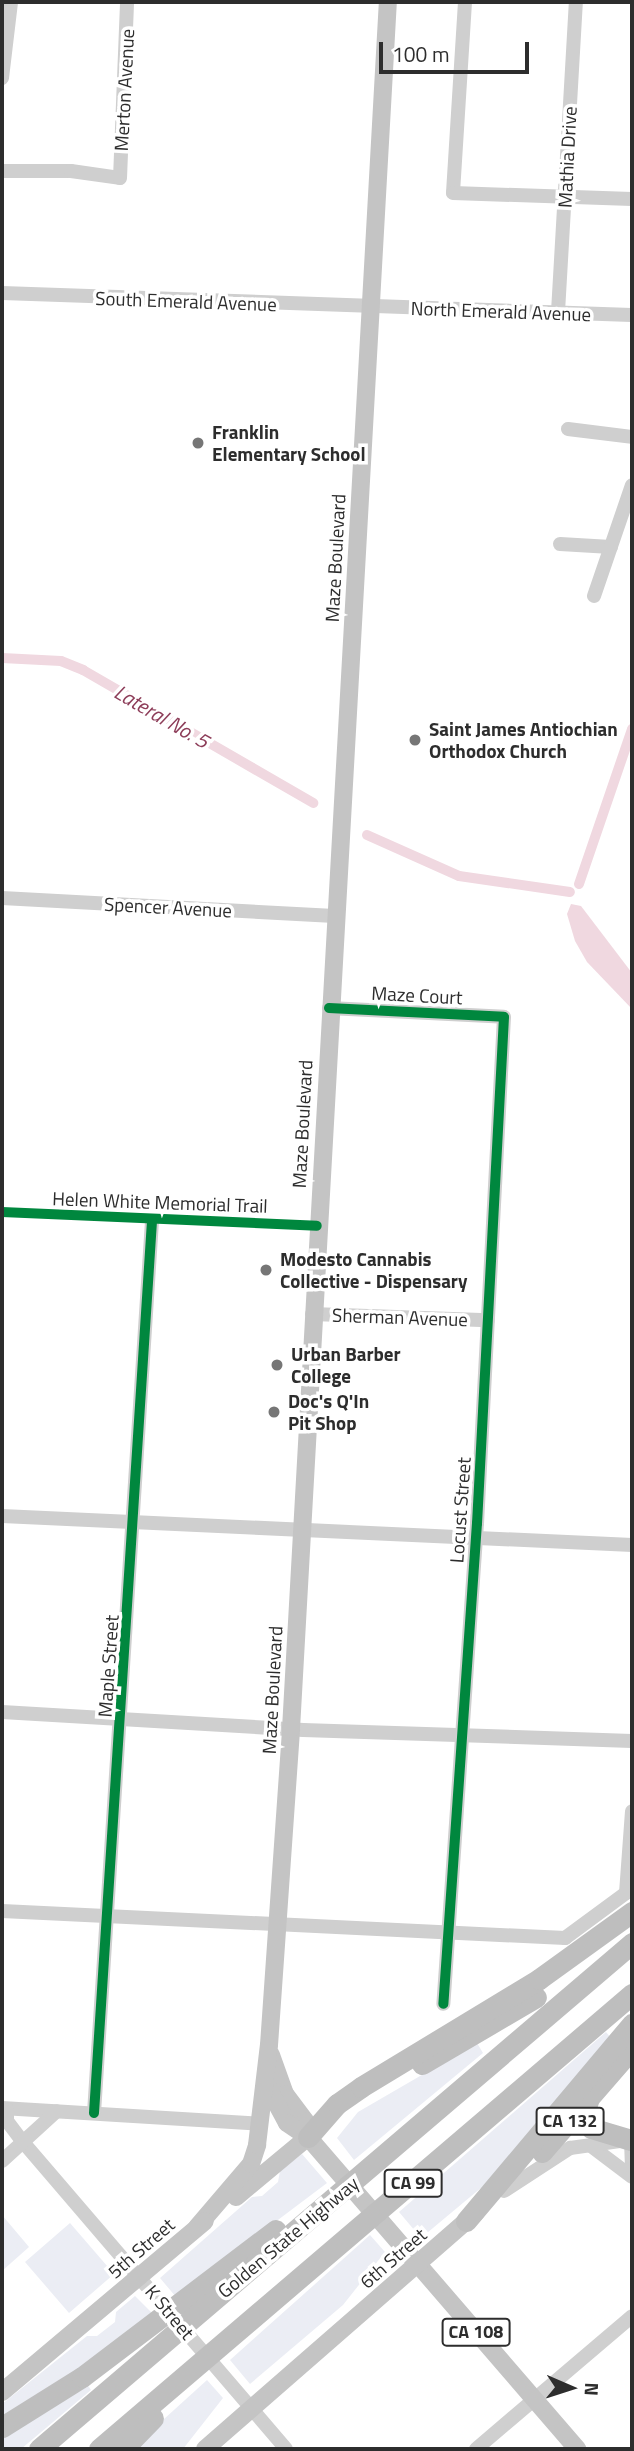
<!DOCTYPE html>
<html>
<head>
<meta charset="utf-8">
<style>
  body { margin:0 }
  #map { position:relative; width:634px; height:2451px; overflow:hidden; background:#fff; font-family:"Titillium Web",sans-serif }
  div>[style] { position:absolute }
  [style*='--x'] { left:calc(var(--x)*1px); top:calc(var(--y)*1px); width:calc(var(--w)*1px); rotate:calc(var(--a)*1deg) }
  .green>* { inset:0; background:#ebedf4 }
  .water>* { inset:0; background:#f0d8e0 }
  .canal>* { height:10px; margin:-5px; padding:0 5px; transform-origin:5px; border-radius:5px; background:#f0d8e0 }
  .minor>* { height:14px; margin:-7px; padding:0 7px; transform-origin:7px; border-radius:7px; background:#cfcfcf }
  .major>* { height:18px; margin:-9px; padding:0 9px; transform-origin:9px; border-radius:9px; background:#c4c4c4 }
  .highway>* { height:21px; margin:-10.5px; padding:0 10.5px; transform-origin:10.5px; border-radius:10.5px; background:#bebebe }
  .cycleway>* { height:10px; margin:-5px; padding:0 5px; transform-origin:5px; border-radius:5px; background:#00873e }
  .dots>* { width:19px; height:19px; translate:-50% -50%; box-sizing:border-box; border:4px solid #fff; border-radius:50% }
  span { translate:-50% -50%; white-space:nowrap; text-align:center; line-height:1.15; -webkit-text-stroke:7px #fff; paint-order:stroke }
  .shield-label span { padding:2px 5px; background:#fff; border:2px solid; border-radius:5px; -webkit-text-stroke-width:0 }
  .shield-label { font-size:18px; color:#2d2d2d; font-weight:700 }
  .street-label { font-size:19px; color:#2d2d2d }
  .poi-label { font-size:19px; color:#2d2d2d; font-weight:700 }
  .left { translate:0 -50%; text-align:left }
  .water-label { font-size:21px; color:#8d3d59; font-style:italic }
  .frame { position:absolute; inset:0; border:4px solid #2d2d2d; pointer-events:none }
  .north { position:absolute; left:536px; top:2353px; width:70px; height:70px; -webkit-text-stroke:5px #fff; paint-order:stroke; rotate:93deg; font-size:19px; font-weight:700; line-height:28px; text-align:center; color:#2d2d2d }
  .north::after { content:''; display:block; margin:auto; width:24px; height:32px; background:#2d2d2d; clip-path:polygon(50% 0,100% 100%,50% 72%,0 100%) }
  .scale { position:absolute; left:379px; top:42px; width:150px; height:32px; box-sizing:border-box; border:4px solid #2d2d2d; border-top:0; padding-left:9px; font-size:21px; line-height:24px; white-space:nowrap; color:#2d2d2d; -webkit-text-stroke:5px #fff; paint-order:stroke }
</style>
</head>
<body>
<div id="map">
  <div class="green">
    <div style="clip-path:polygon(606px 2032px,611px 2038px,500px 2172px,421px 2238px,399px 2212px)"></div>
    <div style="clip-path:polygon(477px 2043px,483px 2053px,354px 2160px,337px 2138px,358px 2112px)"></div>
    <div style="clip-path:polygon(302px 2154px,327px 2183px,176px 2297px,160px 2278px,252px 2197px,262px 2196px,278px 2182px,280px 2171px)"></div>
    <div style="clip-path:polygon(2px 2215px,29px 2247px,2px 2271px)"></div>
    <div style="clip-path:polygon(70px 2223px,114px 2274px,69px 2313px,25px 2262px)"></div>
    <div style="clip-path:polygon(370px 2235px,385px 2252px,343px 2305px,250px 2384px,230px 2360px)"></div>
    <div style="clip-path:polygon(135px 2296px,154px 2315px,75px 2373px,2px 2419px,2px 2404px,87px 2336px,97px 2336px,115px 2322px,116px 2312px)"></div>
    <div style="clip-path:polygon(207px 2380px,223px 2398px,183px 2449px,131px 2449px)"></div>
    <div style="clip-path:polygon(85px 2381px,91px 2390px,21px 2449px,2px 2449px,2px 2435px)"></div>
  </div>
  <div class="water">
    <div style="clip-path:polygon(571px 904px,581px 906px,632px 973px,632px 1009px,587px 962px,575px 941px,567px 914px)"></div>
  </div>
  <div class="canal">
    <div style="--x:2;--y:658;--w:59;--a:2.9"></div>
    <div style="--x:61;--y:661;--w:24;--a:22"></div>
    <div style="--x:83;--y:670;--w:266;--a:30"></div>
    <div style="--x:367;--y:835;--w:101;--a:24"></div>
    <div style="--x:459;--y:876;--w:112;--a:8.2"></div>
    <div style="--x:579;--y:884;--w:164;--a:-71.1"></div>
  </div>
  <div class="minor">
    <div style="--x:465;--y:2;--w:191;--a:93.6"></div>
    <div style="--x:453;--y:193;--w:179;--a:1.9"></div>
    <div style="--x:2;--y:78;--w:77;--a:-83.2"></div>
    <div style="--x:2;--y:171;--w:69;--a:0"></div>
    <div style="--x:71;--y:171;--w:49;--a:8.1"></div>
    <div style="--x:120;--y:178;--w:176;--a:-87.7"></div>
    <div style="--x:2;--y:293;--w:630;--a:2"></div>
    <div style="--x:558;--y:312;--w:311;--a:-86.7"></div>
    <div style="--x:568;--y:429;--w:64;--a:7.1"></div>
    <div style="--x:560;--y:544;--w:51;--a:3.4"></div>
    <div style="--x:594;--y:596;--w:117;--a:-71.1"></div>
    <div style="--x:2;--y:898;--w:333;--a:3.1"></div>
    <div style="--x:329;--y:1008;--w:175;--a:2.9"></div>
    <div style="--x:504;--y:1017;--w:507;--a:93.05"></div>
    <div style="--x:477;--y:1523;--w:482;--a:94"></div>
    <div style="--x:312;--y:1314;--w:176;--a:2"></div>
    <div style="--x:2;--y:1516;--w:631;--a:2.64"></div>
    <div style="--x:2;--y:1712;--w:302;--a:3.4"></div>
    <div style="--x:303;--y:1730;--w:329;--a:1.9"></div>
    <div style="--x:2;--y:1911;--w:564;--a:2.75"></div>
    <div style="--x:565;--y:1938;--w:76;--a:-36.4"></div>
    <div style="--x:626;--y:1893;--w:82;--a:-85.8"></div>
    <div style="--x:2;--y:2108;--w:258;--a:3.5"></div>
    <div style="--x:7;--y:2109;--w:12;--a:90"></div>
    <div style="--x:7;--y:2121;--w:26;--a:53"></div>
    <div style="--x:23;--y:2142;--w:404;--a:49.4"></div>
    <div style="--x:94;--y:2113;--w:894;--a:-86.28"></div>
    <div style="--x:631;--y:2140;--w:31;--a:88"></div>
    <div style="--x:591;--y:2146;--w:51;--a:37.1"></div>
    <div style="--x:2;--y:2161;--w:74;--a:-42.3"></div>
    <div style="--x:504;--y:2191;--w:79;--a:-33.1"></div>
    <div style="--x:570;--y:2148;--w:59;--a:-7.9"></div>
    <div style="--x:476;--y:2449;--w:205;--a:-40.4"></div>
  </div>
  <div class="major">
    <div style="--x:271;--y:2055;--w:41;--a:70.3"></div>
    <div style="--x:285;--y:2094;--w:34;--a:53"></div>
    <div style="--x:305;--y:2121;--w:16;--a:79"></div>
    <div style="--x:266;--y:2084;--w:44;--a:61.7"></div>
    <div style="--x:287;--y:2123;--w:25;--a:34"></div>
    <div style="--x:308;--y:2137;--w:412;--a:49.2"></div>
    <div style="--x:236;--y:2197;--w:94;--a:-39.8"></div>
    <div style="--x:197;--y:2227;--w:83;--a:-49.4"></div>
    <div style="--x:251;--y:2164;--w:20;--a:-72"></div>
    <div style="--x:257;--y:2145;--w:101;--a:-83.2"></div>
    <div style="--x:269;--y:2045;--w:317;--a:-86"></div>
    <div style="--x:291;--y:1729;--w:1730;--a:-86.79"></div>
    <div style="--x:2;--y:2392;--w:265;--a:-40.1"></div>
    <div style="--x:205;--y:2449;--w:359;--a:-41.1"></div>
  </div>
  <div class="highway">
    <div style="--x:422;--y:2064;--w:132;--a:-30.4"></div>
    <div style="--x:588;--y:2101;--w:16;--a:108"></div>
    <div style="--x:583;--y:2116;--w:14;--a:56"></div>
    <div style="--x:591;--y:2128;--w:42;--a:16.7"></div>
    <div style="--x:308;--y:2137;--w:44;--a:-48.7"></div>
    <div style="--x:337;--y:2104;--w:29;--a:-35"></div>
    <div style="--x:361;--y:2087;--w:208;--a:-31.2"></div>
    <div style="--x:539;--y:1979;--w:115;--a:-35.8"></div>
    <div style="--x:542;--y:2152;--w:138;--a:-49.1"></div>
    <div style="--x:466;--y:2221;--w:258;--a:-49.9"></div>
    <div style="--x:2;--y:2427;--w:94;--a:-32"></div>
    <div style="--x:82;--y:2377;--w:243;--a:-37.2"></div>
    <div style="--x:39;--y:2449;--w:780;--a:-40.47"></div>
    <div style="--x:99;--y:2449;--w:701;--a:-40.49"></div>
    <div style="--x:123;--y:2449;--w:43;--a:-45.9"></div>
  </div>
  <div class="cycleway">
    <div style="--x:329;--y:1008;--w:175;--a:2.9"></div>
    <div style="--x:504;--y:1017;--w:507;--a:93.05"></div>
    <div style="--x:477;--y:1523;--w:482;--a:94"></div>
    <div style="--x:2;--y:1212;--w:315;--a:2.5"></div>
    <div style="--x:94;--y:2113;--w:894;--a:-86.28"></div>
  </div>
  <div class="dots">
    <div style="left:198px;top:443px;background:#767676"></div>
    <div style="left:415px;top:740px;background:#767676"></div>
    <div style="left:266px;top:1270px;background:#767676"></div>
    <div style="left:277px;top:1365px;background:#767676"></div>
    <div style="left:274px;top:1412px;background:#767676"></div>
  </div>
  <div class="shield-label">
    <span style="left:570px;top:2121px">CA 132</span>
    <span style="left:413px;top:2183px">CA 99</span>
    <span style="left:476px;top:2332px">CA 108</span>
  </div>
  <div class="street-label">
    <span style="left:124px;top:90px;rotate:-87deg">Merton Avenue</span>
    <span style="left:567px;top:157px;rotate:-87deg">Mathia Drive</span>
    <span style="left:186px;top:301px;rotate:2deg">South Emerald Avenue</span>
    <span style="left:501px;top:311px;rotate:2deg">North Emerald Avenue</span>
    <span style="left:335px;top:558px;rotate:-87deg">Maze Boulevard</span>
    <span style="left:168px;top:907px;rotate:3deg">Spencer Avenue</span>
    <span style="left:417px;top:995px;rotate:3deg">Maze Court</span>
    <span style="left:302px;top:1124px;rotate:-87deg">Maze Boulevard</span>
    <span style="left:160px;top:1202px;rotate:2deg">Helen White Memorial Trail</span>
    <span style="left:400px;top:1317px;rotate:2deg">Sherman Avenue</span>
    <span style="left:460px;top:1510px;rotate:-86deg">Locust Street</span>
    <span style="left:108px;top:1666px;rotate:-86deg">Maple Street</span>
    <span style="left:272px;top:1690px;rotate:-87deg">Maze Boulevard</span>
    <span style="left:288px;top:2237px;rotate:-40deg">Golden State Highway</span>
    <span style="left:141px;top:2248px;rotate:-41deg">5th Street</span>
    <span style="left:393px;top:2258px;rotate:-41deg">6th Street</span>
    <span style="left:170px;top:2312px;rotate:50deg">K Street</span>
  </div>
  <div class="poi-label">
    <span class="left" style="left:212px;top:443px">Franklin<br>Elementary School</span>
    <span class="left" style="left:429px;top:740px">Saint James Antiochian<br>Orthodox Church</span>
    <span class="left" style="left:280px;top:1270px">Modesto Cannabis<br>Collective - Dispensary</span>
    <span class="left" style="left:291px;top:1365px">Urban Barber<br>College</span>
    <span class="left" style="left:288px;top:1412px">Doc's Q'In<br>Pit Shop</span>
  </div>
  <div class="water-label">
    <span style="left:162px;top:716px;rotate:30deg">Lateral No. 5</span>
  </div>
  <div class="frame"></div>
  <div class="north">N</div>
  <div class="scale">100 m</div>
</div>
</body>
</html>
